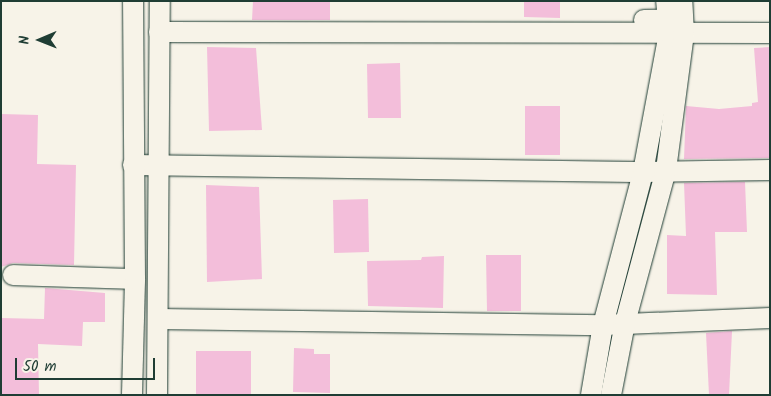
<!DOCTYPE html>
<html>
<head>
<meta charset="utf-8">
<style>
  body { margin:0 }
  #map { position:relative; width:771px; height:396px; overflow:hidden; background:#f7f3e8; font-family:Kalam,sans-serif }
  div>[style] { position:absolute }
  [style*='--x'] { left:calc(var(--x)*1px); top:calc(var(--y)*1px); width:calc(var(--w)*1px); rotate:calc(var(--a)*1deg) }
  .building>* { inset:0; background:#f3beda }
  .roads { filter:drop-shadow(0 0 1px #1f3d34) drop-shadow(0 0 1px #1f3d34) }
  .street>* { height:20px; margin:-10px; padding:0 10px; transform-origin:10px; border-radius:10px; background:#f7f3e8 }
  span { translate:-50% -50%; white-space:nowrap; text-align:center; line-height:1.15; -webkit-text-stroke:4.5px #f7f3e8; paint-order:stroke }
  .frame { position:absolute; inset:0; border:2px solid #1f3d34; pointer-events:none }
  .north { position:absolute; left:15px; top:15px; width:50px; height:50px; -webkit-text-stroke:4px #f7f3e8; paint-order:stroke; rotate:269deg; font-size:14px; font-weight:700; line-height:20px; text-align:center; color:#1f3d34 }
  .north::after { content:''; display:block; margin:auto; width:18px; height:22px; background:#1f3d34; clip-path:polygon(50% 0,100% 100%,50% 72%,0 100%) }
  .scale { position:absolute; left:15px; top:358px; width:140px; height:22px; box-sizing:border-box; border:2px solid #1f3d34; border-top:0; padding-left:6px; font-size:15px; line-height:18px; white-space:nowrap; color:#1f3d34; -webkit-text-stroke:4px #f7f3e8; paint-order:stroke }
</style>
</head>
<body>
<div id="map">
  <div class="building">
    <div style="clip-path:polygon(253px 1px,330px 1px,330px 20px,252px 20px)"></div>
    <div style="clip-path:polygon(524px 1px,560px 1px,560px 18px,524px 17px)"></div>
    <div style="clip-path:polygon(207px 47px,256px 48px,262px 130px,209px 131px)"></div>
    <div style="clip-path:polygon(770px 47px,770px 158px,684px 159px,686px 106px,719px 109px,752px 106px,752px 103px,758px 102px,754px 48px)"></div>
    <div style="clip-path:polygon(400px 63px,401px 118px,368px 118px,367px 64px)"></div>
    <div style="clip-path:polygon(525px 106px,560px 106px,560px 155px,525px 155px)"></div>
    <div style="clip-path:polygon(1px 114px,38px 115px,37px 164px,76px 165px,74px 265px,13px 263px,1px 267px)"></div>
    <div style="clip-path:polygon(745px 182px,747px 232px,715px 232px,717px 295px,667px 294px,667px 235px,686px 236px,684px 183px)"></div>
    <div style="clip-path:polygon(206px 185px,259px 187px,262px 279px,207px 282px)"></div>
    <div style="clip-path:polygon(368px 199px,369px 252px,334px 253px,333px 200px)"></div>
    <div style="clip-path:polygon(486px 255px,521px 255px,521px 311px,487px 311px)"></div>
    <div style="clip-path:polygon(444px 256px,443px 308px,368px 306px,367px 261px,421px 260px,422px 257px)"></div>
    <div style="clip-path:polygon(45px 288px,105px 293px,105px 322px,83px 322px,82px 346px,38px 344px,39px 395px,1px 395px,1px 318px,44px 319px)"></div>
    <div style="clip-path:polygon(732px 331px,729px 395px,709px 395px,706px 333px)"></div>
    <div style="clip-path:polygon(294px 348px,314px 349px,314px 354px,330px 354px,330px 393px,293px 392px)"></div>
    <div style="clip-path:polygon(196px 351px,251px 351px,251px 395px,196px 395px)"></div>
  </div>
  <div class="roads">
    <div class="street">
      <div style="--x:644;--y:20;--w:39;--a:-1"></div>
      <div style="--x:159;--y:32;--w:611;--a:0.09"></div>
      <div style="--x:133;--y:165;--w:510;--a:0.79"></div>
      <div style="--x:643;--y:172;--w:127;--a:-0.9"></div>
      <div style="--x:13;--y:275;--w:122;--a:1.9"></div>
      <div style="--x:159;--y:319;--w:444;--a:0.8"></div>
      <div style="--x:603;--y:325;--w:167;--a:-2.4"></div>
      <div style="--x:132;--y:395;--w:116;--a:-88.5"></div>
      <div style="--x:135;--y:279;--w:278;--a:-90.4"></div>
      <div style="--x:157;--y:395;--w:394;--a:-89.6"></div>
      <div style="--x:591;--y:395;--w:71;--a:-80.3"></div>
      <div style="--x:603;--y:325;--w:158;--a:-75.3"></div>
      <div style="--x:643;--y:172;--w:141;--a:-79.4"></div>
      <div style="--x:669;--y:33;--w:32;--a:-95"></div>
      <div style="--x:611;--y:395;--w:73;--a:-79"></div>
      <div style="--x:625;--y:323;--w:158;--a:-75"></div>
      <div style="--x:666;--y:170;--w:137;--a:-82.5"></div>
      <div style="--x:684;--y:34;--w:33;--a:-93"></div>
    </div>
  </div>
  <div class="frame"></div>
  <div class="north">N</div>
  <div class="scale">50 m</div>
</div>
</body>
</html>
